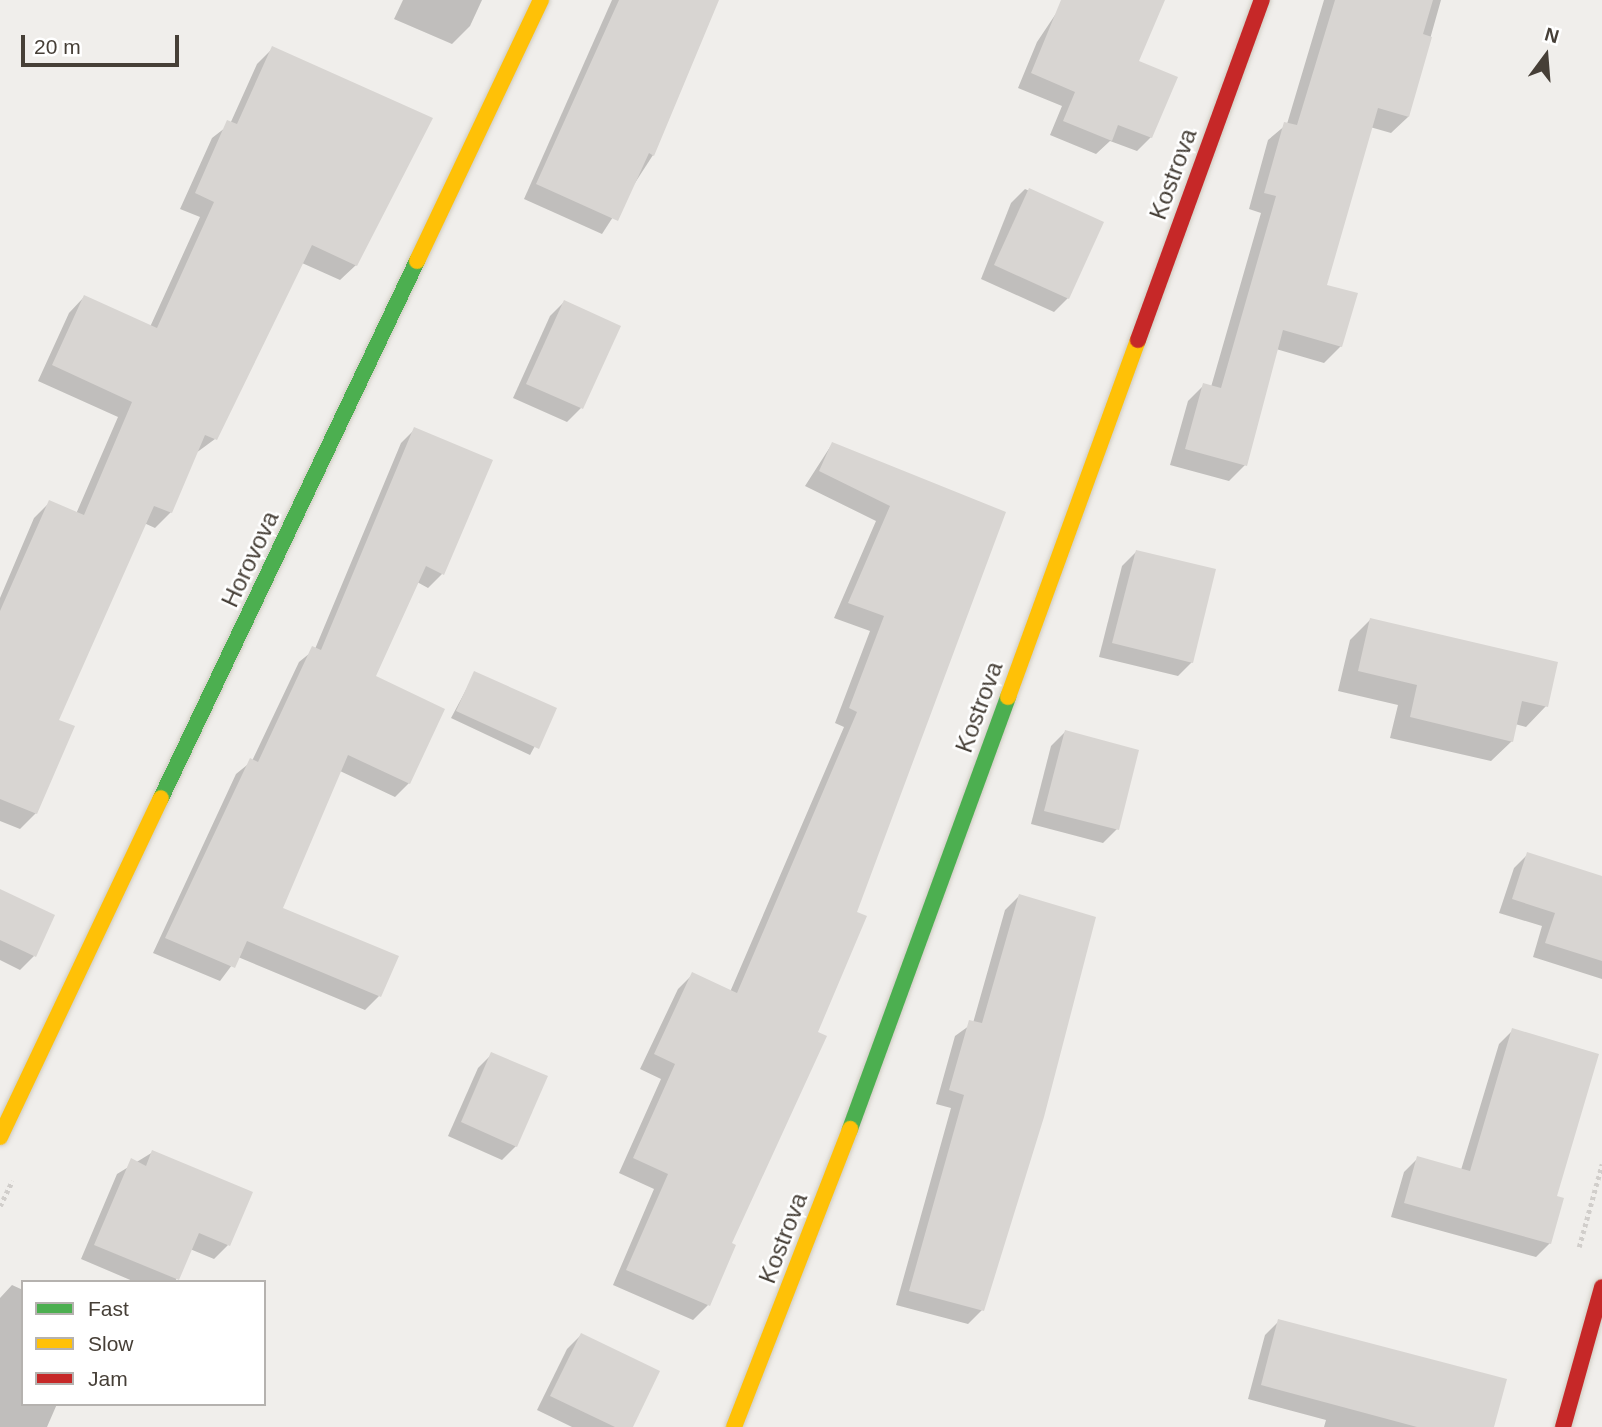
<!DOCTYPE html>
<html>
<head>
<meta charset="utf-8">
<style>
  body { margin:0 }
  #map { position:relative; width:1602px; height:1427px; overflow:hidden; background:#f0eeeb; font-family:Helvetica,sans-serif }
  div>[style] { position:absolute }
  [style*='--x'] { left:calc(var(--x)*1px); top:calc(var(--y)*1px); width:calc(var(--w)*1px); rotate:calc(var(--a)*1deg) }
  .shadow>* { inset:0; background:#0003 }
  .building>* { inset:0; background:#d8d5d2 }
  .path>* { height:4.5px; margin-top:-2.25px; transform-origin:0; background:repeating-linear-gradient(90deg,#d1cecb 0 3.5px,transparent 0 7px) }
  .roads { filter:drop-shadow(0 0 2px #cecbc2) drop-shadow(0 0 2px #cecbc2) }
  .fast>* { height:16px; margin:-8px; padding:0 8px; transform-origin:8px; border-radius:8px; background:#4caf50 }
  .slow>* { height:16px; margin:-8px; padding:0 8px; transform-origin:8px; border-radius:8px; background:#ffc107 }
  .jam>* { height:16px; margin:-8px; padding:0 8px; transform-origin:8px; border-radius:8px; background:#c62828 }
  span { translate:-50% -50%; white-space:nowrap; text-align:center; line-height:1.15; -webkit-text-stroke:5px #fff; paint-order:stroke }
  .street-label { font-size:24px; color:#463f37 }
  .legend { position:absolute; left:21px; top:1280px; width:245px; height:126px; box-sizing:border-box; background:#fff; border:2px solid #b5b2af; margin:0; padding:9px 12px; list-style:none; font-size:21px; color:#463f37 }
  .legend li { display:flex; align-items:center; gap:14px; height:35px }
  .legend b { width:35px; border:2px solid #b5b2af }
  .north { position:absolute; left:1511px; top:21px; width:70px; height:70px; -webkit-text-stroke:5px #fff; paint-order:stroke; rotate:16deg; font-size:19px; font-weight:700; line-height:28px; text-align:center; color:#463f37 }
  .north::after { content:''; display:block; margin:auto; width:24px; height:32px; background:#463f37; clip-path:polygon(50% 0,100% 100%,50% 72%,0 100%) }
  .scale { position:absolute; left:21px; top:35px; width:158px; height:32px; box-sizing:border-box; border:4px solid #463f37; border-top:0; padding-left:9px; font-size:21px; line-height:24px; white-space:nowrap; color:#463f37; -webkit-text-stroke:5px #fff; paint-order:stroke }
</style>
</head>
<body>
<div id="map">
  <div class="shadow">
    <div style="clip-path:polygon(403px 0,482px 0,470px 26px,452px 44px,394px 19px)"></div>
    <div style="clip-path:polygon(612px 0,717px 0,653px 155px,602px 234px,524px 199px)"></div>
    <div style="clip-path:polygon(1065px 0,1163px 0,1136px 62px,1151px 137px,1137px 151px,1110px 141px,1096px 154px,1050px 135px,1062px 106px,1018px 88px,1037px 42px)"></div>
    <div style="clip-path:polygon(1324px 0,1441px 0,1408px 117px,1391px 133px,1370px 127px,1325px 286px,1341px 346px,1324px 363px,1276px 349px,1245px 465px,1229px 481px,1170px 465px,1188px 401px,1204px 385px,1211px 387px,1261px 213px,1249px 209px,1268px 140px,1287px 124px)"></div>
    <div style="clip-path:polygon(273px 48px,356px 265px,340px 280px,302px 263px,215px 439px,196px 453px,171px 512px,155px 528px,144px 523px,57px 720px,36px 813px,20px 829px,0 821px,0 598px,34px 518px,50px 502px,76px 514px,118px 417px,38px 381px,69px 313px,84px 297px,150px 327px,200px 217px,180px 209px,212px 138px,230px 124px,257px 64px)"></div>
    <div style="clip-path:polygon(1025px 189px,1101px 223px,1068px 298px,1054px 312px,981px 279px,1011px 203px)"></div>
    <div style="clip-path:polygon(564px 302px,618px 327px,581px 408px,567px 422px,513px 398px,550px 316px)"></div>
    <div style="clip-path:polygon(415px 429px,442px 574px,428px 588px,417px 582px,374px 677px,409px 783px,395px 797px,340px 771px,281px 909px,396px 957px,379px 996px,365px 1010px,238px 957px,220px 981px,153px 953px,236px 774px,252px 761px,299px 662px,315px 649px,401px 443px)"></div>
    <div style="clip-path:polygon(832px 444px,1004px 513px,708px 1305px,693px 1320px,613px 1285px,654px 1189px,619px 1173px,661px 1079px,640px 1069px,678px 989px,693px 974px,730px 992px,844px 727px,835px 723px,870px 631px,834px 618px,876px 521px,805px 486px)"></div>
    <div style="clip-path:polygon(1136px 552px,1192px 662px,1178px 676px,1099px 657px,1122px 566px)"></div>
    <div style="clip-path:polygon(1370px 620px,1546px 706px,1526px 727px,1515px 724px,1512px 741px,1491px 761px,1390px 738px,1398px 705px,1338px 691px,1350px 640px)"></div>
    <div style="clip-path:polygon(475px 673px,555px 709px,530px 755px,451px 718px)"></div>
    <div style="clip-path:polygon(1065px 732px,1117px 829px,1103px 843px,1031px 824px,1051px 746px)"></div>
    <div style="clip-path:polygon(1528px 854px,1602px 877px,1602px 979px,1533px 957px,1542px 926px,1499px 913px,1514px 868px)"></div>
    <div style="clip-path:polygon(0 891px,34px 956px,20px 970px,0 960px)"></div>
    <div style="clip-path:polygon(1019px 896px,982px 1310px,968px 1324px,896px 1305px,951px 1108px,936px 1104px,955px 1036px,973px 1023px,1005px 910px)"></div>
    <div style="clip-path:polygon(1513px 1030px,1555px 1197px,1550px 1243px,1536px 1257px,1391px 1217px,1404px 1172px,1418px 1158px,1461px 1170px,1499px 1044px)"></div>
    <div style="clip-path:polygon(492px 1054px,516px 1146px,502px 1160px,448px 1136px,478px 1068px)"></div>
    <div style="clip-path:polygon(153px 1152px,228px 1245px,214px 1259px,190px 1249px,175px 1282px,135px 1282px,81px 1259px,117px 1174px)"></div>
    <div style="clip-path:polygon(12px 1285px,23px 1290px,23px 1404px,57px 1404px,47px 1427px,0 1427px,0 1298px)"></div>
    <div style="clip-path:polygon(1279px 1321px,1492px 1427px,1324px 1427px,1326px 1420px,1248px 1399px,1265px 1335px)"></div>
    <div style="clip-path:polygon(581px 1335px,631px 1427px,572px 1427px,537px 1410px,567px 1349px)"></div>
  </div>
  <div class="building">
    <div style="clip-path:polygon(619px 0,719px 0,654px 156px,649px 153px,618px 221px,536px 184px)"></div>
    <div style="clip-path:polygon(1061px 0,1165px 0,1139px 61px,1178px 77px,1152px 138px,1118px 125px,1112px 141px,1063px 121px,1075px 92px,1031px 73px)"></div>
    <div style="clip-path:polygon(1335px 0,1433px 0,1423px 34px,1432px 37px,1409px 117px,1378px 108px,1327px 285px,1358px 293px,1342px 347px,1283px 330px,1247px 466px,1185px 449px,1203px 383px,1221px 388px,1276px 196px,1264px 193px,1284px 122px,1297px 125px)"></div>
    <div style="clip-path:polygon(272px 46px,433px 118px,357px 266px,312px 245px,217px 440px,205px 435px,172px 513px,154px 506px,59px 720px,75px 726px,37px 814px,0 799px,0 611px,49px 500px,84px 515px,132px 402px,52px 365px,84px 295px,157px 328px,214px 202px,195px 193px,227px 120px,237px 124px)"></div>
    <div style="clip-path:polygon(1029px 188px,1104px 222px,1069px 299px,994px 265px)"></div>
    <div style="clip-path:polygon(564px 300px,621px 326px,583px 409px,526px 384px)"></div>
    <div style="clip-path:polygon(414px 427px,493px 460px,444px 575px,426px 566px,376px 676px,445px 709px,410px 784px,348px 755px,283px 908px,399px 956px,381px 997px,247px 941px,235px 968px,165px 938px,250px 758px,258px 762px,312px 646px,321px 650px)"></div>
    <div style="clip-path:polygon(832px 442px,1006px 512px,857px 912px,867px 916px,818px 1032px,827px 1036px,732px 1243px,736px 1245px,710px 1306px,626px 1270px,668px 1174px,633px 1158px,675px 1064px,654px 1054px,692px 972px,737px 993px,857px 712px,849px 708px,884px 616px,848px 603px,890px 506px,819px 471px)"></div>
    <div style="clip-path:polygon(1136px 550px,1216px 569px,1193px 663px,1112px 643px)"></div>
    <div style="clip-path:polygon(1370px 618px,1558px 662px,1548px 707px,1522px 701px,1513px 742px,1410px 717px,1417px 685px,1358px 671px)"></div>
    <div style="clip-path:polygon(474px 671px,557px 708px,539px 749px,456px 711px)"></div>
    <div style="clip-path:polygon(1065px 730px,1139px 750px,1119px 830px,1044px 811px)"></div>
    <div style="clip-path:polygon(1527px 852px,1602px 876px,1602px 961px,1545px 943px,1555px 913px,1512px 899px)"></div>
    <div style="clip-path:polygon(0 889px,55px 915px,36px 957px,0 940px)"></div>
    <div style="clip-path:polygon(1019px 894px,1096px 917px,1044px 1117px,984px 1311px,909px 1291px,964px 1095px,949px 1090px,969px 1020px,982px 1023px)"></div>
    <div style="clip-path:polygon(1512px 1028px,1599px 1054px,1557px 1196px,1564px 1198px,1551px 1244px,1404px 1203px,1417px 1156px,1470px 1171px)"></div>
    <div style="clip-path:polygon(491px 1052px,548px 1076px,517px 1147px,461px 1122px)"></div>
    <div style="clip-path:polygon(152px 1150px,253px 1192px,230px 1246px,199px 1233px,179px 1280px,94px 1245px,131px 1158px,146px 1166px)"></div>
    <div style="clip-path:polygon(1278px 1319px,1507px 1379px,1494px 1427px,1417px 1427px,1261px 1385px)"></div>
    <div style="clip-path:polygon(581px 1333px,660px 1371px,633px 1427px,615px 1427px,550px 1396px)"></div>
  </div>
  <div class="path">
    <div style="--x:0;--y:1206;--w:28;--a:-64"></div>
    <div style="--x:1579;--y:1247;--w:86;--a:-74.5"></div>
  </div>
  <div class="roads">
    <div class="fast">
      <div style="--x:161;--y:798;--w:595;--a:-64.51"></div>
      <div style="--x:850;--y:1129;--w:460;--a:-69.9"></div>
    </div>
    <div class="slow">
      <div style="--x:417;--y:261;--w:289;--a:-64.6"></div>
      <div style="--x:1008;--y:697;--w:380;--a:-70"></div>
      <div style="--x:0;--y:1137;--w:375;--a:-64.6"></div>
      <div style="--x:734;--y:1427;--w:320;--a:-68.7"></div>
    </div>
    <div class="jam">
      <div style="--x:1138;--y:340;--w:362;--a:-70"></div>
      <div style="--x:1563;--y:1427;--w:145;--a:-74.4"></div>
    </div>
  </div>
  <div class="street-label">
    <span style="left:1173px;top:174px;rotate:-70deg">Kostrova</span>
    <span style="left:250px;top:559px;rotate:-65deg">Horovova</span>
    <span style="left:979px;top:707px;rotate:-70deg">Kostrova</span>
    <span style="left:783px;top:1238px;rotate:-69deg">Kostrova</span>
  </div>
  <ul class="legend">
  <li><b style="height:9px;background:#4caf50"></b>Fast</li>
  <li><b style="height:9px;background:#ffc107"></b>Slow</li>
  <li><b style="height:9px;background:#c62828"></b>Jam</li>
  </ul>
  <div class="north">N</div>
  <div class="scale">20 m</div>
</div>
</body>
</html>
